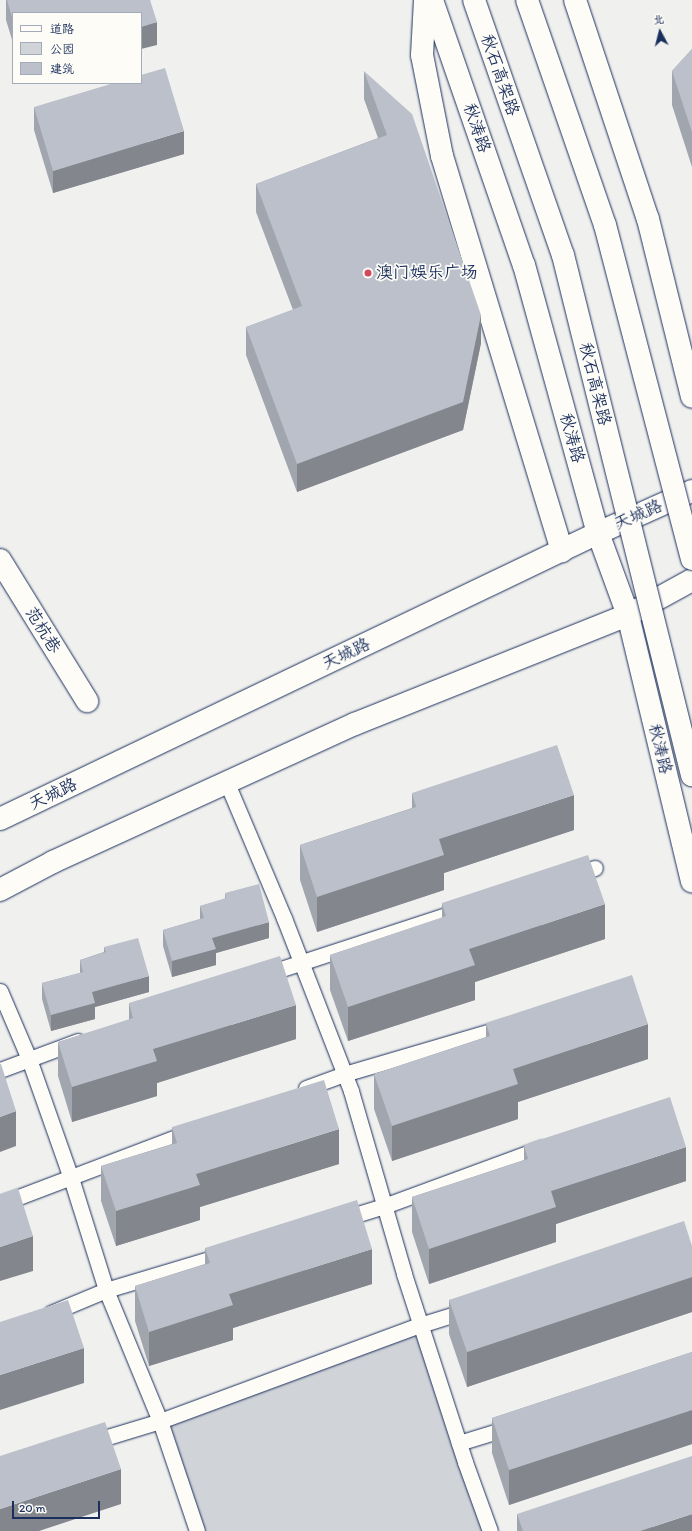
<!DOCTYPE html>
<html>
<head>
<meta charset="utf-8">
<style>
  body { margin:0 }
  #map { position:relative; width:692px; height:1531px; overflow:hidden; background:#f0f0ee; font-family:Itim,"LXGW WenKai TC",sans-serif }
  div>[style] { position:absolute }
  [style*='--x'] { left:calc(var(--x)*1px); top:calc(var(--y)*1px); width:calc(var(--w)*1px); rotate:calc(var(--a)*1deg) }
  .green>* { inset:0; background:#d0d3d8 }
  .roads { filter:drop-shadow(0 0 1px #1b2f5e) drop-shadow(0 0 1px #1b2f5e) }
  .service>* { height:15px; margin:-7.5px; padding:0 7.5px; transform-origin:7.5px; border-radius:7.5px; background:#fdfcf7 }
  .tertiary>* { height:22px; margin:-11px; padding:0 11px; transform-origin:11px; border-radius:11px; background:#fdfcf7 }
  .primary>* { height:22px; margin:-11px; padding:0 11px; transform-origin:11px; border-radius:11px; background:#fdfcf7 }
  .bridges { filter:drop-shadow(0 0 1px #1b2f5e) drop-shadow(0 0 1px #1b2f5e) }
  .trunk-bridge>* { height:22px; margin:-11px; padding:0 11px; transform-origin:11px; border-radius:11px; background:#fdfcf7 }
  .wall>* { inset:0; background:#a1a5ae }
  .shaded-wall>* { inset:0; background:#83868d }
  .building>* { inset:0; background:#bbc0ca }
  .dots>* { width:11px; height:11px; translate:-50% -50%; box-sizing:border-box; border:2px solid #fdfcf7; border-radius:50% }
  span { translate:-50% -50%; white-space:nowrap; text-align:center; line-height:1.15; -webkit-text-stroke:3.5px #fdfcf7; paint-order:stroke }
  .street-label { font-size:17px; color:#1b2f5e }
  .poi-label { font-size:17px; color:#1b2f5e }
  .left { translate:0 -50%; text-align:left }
  .legend { position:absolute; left:12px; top:12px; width:130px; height:72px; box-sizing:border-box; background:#fdfcf7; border:1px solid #a3aaba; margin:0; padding:5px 7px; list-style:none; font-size:12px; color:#1b2f5e }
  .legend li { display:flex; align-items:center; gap:8px; height:20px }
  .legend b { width:20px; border:1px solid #a3aaba }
  .north { position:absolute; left:640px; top:12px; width:40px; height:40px; -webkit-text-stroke:3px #fdfcf7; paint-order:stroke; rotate:353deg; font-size:11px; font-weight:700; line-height:16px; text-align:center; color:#1b2f5e }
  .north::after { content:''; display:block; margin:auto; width:14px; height:18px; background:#1b2f5e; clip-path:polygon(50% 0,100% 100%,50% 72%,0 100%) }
  .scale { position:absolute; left:12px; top:1501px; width:88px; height:18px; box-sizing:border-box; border:2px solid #1b2f5e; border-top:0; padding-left:5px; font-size:12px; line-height:14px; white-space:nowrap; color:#1b2f5e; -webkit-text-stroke:3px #fdfcf7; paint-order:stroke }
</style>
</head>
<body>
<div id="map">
  <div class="green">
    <div style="clip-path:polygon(420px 1325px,490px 1531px,193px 1531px,160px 1421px)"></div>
  </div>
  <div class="roads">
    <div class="service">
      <div style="--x:227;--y:783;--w:147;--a:67.1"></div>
      <div style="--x:284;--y:918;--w:186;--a:68.8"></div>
      <div style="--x:351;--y:1091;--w:191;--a:73.8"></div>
      <div style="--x:404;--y:1274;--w:198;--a:72"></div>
      <div style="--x:465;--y:1462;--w:73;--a:70.1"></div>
      <div style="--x:573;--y:875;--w:23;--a:-18"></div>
      <div style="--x:266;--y:974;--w:206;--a:-18.1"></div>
      <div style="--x:0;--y:991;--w:74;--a:66.9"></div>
      <div style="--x:29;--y:1059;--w:126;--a:70.6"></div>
      <div style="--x:71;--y:1178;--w:117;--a:72.6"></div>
      <div style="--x:106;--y:1290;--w:142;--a:67.6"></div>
      <div style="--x:160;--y:1421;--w:116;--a:71.4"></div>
      <div style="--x:0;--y:1070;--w:83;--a:-20.4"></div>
      <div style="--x:306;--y:1088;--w:40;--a:-20.2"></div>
      <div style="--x:344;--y:1074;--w:168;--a:-16.3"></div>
      <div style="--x:0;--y:1204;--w:203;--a:-20.8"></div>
      <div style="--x:342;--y:1219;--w:44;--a:-17.2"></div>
      <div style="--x:384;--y:1206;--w:168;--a:-20.2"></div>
      <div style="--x:51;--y:1313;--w:60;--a:-22.7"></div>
      <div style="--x:106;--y:1290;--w:122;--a:-16.7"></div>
      <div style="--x:91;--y:1442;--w:72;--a:-16.9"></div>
      <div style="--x:160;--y:1421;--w:277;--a:-20.3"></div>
      <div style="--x:420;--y:1325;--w:50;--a:-17.4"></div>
      <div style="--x:459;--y:1443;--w:54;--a:-17.1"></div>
    </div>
    <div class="tertiary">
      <div style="--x:0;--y:560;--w:166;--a:58.3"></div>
    </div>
    <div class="primary">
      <div style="--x:425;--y:0;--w:55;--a:93.1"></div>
      <div style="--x:422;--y:55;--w:103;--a:78.8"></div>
      <div style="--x:442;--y:156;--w:413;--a:73.1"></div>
      <div style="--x:432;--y:0;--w:281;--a:70.9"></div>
      <div style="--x:524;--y:265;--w:278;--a:74.6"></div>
      <div style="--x:598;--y:533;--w:87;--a:69.9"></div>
      <div style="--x:628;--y:615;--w:274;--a:76.5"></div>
      <div style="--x:575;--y:0;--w:231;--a:71.6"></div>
      <div style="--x:648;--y:219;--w:183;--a:76.1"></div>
      <div style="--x:0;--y:819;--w:663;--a:-25.56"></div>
      <div style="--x:598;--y:533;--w:103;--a:-24.1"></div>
      <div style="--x:0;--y:890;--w:60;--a:-27.8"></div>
      <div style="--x:53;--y:862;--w:332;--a:-24.6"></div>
      <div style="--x:355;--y:724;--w:294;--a:-21.8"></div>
      <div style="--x:628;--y:615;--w:73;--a:-28.7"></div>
    </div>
  </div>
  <div class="bridges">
    <div class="trunk-bridge">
      <div style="--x:474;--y:0;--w:270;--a:70.8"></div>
      <div style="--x:563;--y:255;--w:536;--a:76.07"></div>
      <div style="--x:527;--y:0;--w:238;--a:70.9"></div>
      <div style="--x:605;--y:225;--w:345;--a:75.4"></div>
    </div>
  </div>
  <div class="wall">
    <div style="clip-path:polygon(6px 0,150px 0,157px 45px,13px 13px,13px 43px,6px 20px)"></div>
    <div style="clip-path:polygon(692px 49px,692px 167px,672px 105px,672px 71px)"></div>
    <div style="clip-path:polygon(364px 71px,481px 343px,463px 430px,297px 492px,246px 355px,246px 327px,293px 310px,256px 212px,256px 184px,378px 138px,364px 99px)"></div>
    <div style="clip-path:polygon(34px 107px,184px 154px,53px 193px,34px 130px)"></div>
    <div style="clip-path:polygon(412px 793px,574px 830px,444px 873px,444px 890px,317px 932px,300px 880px,300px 845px,412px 808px)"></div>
    <div style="clip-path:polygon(225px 893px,269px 938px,216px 953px,216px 965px,172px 977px,163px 946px,163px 930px,200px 919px,200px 906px,225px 899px)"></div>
    <div style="clip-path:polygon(442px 903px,605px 939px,475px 982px,475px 1000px,348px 1041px,330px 990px,330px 955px,442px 918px)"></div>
    <div style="clip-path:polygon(104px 947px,149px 992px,95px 1007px,95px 1019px,51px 1031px,42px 999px,42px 983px,80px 973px,80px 960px,104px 952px)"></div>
    <div style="clip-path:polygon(129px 1003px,296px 1039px,157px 1083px,157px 1096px,72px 1122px,58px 1076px,58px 1042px,129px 1020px)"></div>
    <div style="clip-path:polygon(486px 1023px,648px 1059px,518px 1102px,518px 1119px,392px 1161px,374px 1109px,374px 1074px,486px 1037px)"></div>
    <div style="clip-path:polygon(172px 1127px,339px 1164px,200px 1207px,200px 1220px,116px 1246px,101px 1201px,101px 1166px,172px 1144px)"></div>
    <div style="clip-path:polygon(524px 1145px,686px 1181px,556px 1224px,556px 1242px,429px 1284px,412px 1232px,412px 1197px,524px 1160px)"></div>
    <div style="clip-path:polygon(692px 1246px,692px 1312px,467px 1387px,449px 1334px,449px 1300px)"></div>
    <div style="clip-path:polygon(205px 1248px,372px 1284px,233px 1328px,233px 1340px,149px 1366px,135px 1321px,135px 1286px,205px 1264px)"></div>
    <div style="clip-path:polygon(692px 1352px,692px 1444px,509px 1505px,492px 1453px,492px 1418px)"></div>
    <div style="clip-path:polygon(517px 1514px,692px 1531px,517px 1531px)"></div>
  </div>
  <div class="shaded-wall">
    <div style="clip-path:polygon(157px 22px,157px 45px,141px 49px,141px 27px)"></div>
    <div style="clip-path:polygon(184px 131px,184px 154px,53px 193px,53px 171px)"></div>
    <div style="clip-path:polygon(481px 315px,481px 343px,463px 430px,297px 492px,297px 464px)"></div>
    <div style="clip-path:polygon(574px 795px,574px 830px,444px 873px,444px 890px,317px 932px,317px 897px,439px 839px)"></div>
    <div style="clip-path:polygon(605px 904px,605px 939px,475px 982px,475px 1000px,348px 1041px,348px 1007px,469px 949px)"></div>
    <div style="clip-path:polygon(269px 922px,269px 938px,216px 953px,216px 965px,172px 977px,172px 961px,212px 938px)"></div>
    <div style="clip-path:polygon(149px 976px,149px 992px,95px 1007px,95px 1019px,51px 1031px,51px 1015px,92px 992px)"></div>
    <div style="clip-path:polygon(296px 1005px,296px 1039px,157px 1083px,157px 1096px,72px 1122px,72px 1087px,153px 1049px)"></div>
    <div style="clip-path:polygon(648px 1024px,648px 1059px,518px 1102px,518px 1119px,392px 1161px,392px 1126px,513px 1069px)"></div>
    <div style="clip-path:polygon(16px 1111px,16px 1146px,0 1152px,0 1117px)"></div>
    <div style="clip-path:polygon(339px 1129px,339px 1164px,200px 1207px,200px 1220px,116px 1246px,116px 1211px,196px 1174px)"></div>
    <div style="clip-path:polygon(686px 1147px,686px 1181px,556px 1224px,556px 1242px,429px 1284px,429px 1249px,551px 1191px)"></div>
    <div style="clip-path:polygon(33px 1236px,33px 1271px,0 1281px,0 1247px)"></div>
    <div style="clip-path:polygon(372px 1249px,372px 1284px,233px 1328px,233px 1340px,149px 1366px,149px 1332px,229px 1294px)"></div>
    <div style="clip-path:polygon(692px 1277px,692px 1312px,467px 1387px,467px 1352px)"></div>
    <div style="clip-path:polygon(84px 1348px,84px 1383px,0 1410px,0 1375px)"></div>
    <div style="clip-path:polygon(692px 1410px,692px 1444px,509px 1505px,509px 1470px)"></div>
    <div style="clip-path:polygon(121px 1469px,121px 1504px,39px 1531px,0 1531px,0 1509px)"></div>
    <div style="clip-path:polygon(692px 1514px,692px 1531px,640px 1531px)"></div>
  </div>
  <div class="building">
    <div style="clip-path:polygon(7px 0,150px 0,157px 22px,141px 27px,141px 13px,13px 13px,13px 21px)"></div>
    <div style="clip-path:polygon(692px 49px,692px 132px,672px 71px)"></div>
    <div style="clip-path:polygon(165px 68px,184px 131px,53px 171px,34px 107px,114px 83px,141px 83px,141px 75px)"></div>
    <div style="clip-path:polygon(364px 71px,412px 114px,481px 315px,463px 402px,297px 464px,246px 327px,302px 306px,256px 184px,387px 135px)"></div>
    <div style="clip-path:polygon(557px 745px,574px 795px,439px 839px,444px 855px,317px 897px,300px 845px,416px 807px,412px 793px)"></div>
    <div style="clip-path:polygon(588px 855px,605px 904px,469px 949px,475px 965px,348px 1007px,330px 955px,446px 916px,442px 903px)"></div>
    <div style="clip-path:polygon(259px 884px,269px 922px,212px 938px,216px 949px,172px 961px,163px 930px,204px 918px,200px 906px,226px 898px,225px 893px)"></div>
    <div style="clip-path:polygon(138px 938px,149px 976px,92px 992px,95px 1003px,51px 1015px,42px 983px,83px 972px,80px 960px,106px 952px,104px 947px)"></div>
    <div style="clip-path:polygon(280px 956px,296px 1005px,153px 1049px,157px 1061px,72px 1087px,58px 1042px,133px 1018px,129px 1003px)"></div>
    <div style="clip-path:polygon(632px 975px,648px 1024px,513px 1069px,518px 1084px,392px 1126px,374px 1074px,490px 1036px,486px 1023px)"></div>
    <div style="clip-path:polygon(0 1064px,1px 1064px,16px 1111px,0 1117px)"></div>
    <div style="clip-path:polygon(324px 1080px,339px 1129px,196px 1174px,200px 1185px,116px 1211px,101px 1166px,177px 1143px,172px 1127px)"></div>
    <div style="clip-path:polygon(670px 1097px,686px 1147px,551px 1191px,556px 1207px,429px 1249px,412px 1197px,528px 1159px,524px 1145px)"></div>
    <div style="clip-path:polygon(18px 1188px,33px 1236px,0 1247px,0 1194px)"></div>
    <div style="clip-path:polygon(357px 1200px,372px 1249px,229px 1294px,233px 1305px,149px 1332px,135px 1286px,210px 1263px,205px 1248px)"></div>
    <div style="clip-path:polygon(684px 1221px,692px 1246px,692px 1277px,467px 1352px,449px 1300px)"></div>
    <div style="clip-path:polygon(68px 1300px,84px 1348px,0 1375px,0 1322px)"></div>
    <div style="clip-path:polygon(692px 1352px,692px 1410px,509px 1470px,492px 1418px)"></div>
    <div style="clip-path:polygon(105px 1422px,121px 1469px,0 1509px,0 1456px)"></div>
    <div style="clip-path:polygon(692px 1456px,692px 1514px,640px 1531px,523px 1531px,517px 1514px)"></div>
  </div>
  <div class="dots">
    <div style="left:368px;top:273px;background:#d1495b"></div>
  </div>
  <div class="street-label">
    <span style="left:500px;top:75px;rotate:71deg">秋石高架路</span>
    <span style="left:477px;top:128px;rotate:71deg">秋涛路</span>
    <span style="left:595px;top:384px;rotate:76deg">秋石高架路</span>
    <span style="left:572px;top:438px;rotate:75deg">秋涛路</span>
    <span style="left:638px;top:515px;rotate:-24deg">天城路</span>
    <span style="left:43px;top:630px;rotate:58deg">范杭巷</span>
    <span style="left:346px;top:654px;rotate:-26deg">天城路</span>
    <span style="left:660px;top:749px;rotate:76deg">秋涛路</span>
    <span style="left:53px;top:794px;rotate:-26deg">天城路</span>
  </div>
  <div class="poi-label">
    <span class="left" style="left:376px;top:273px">澳门娱乐广场</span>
  </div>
  <ul class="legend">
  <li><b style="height:5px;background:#fdfcf7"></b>道路</li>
  <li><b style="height:11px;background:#d0d3d8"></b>公园</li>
  <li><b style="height:11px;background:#bbc0ca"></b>建筑</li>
  </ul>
  <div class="north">北</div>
  <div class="scale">20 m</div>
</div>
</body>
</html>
